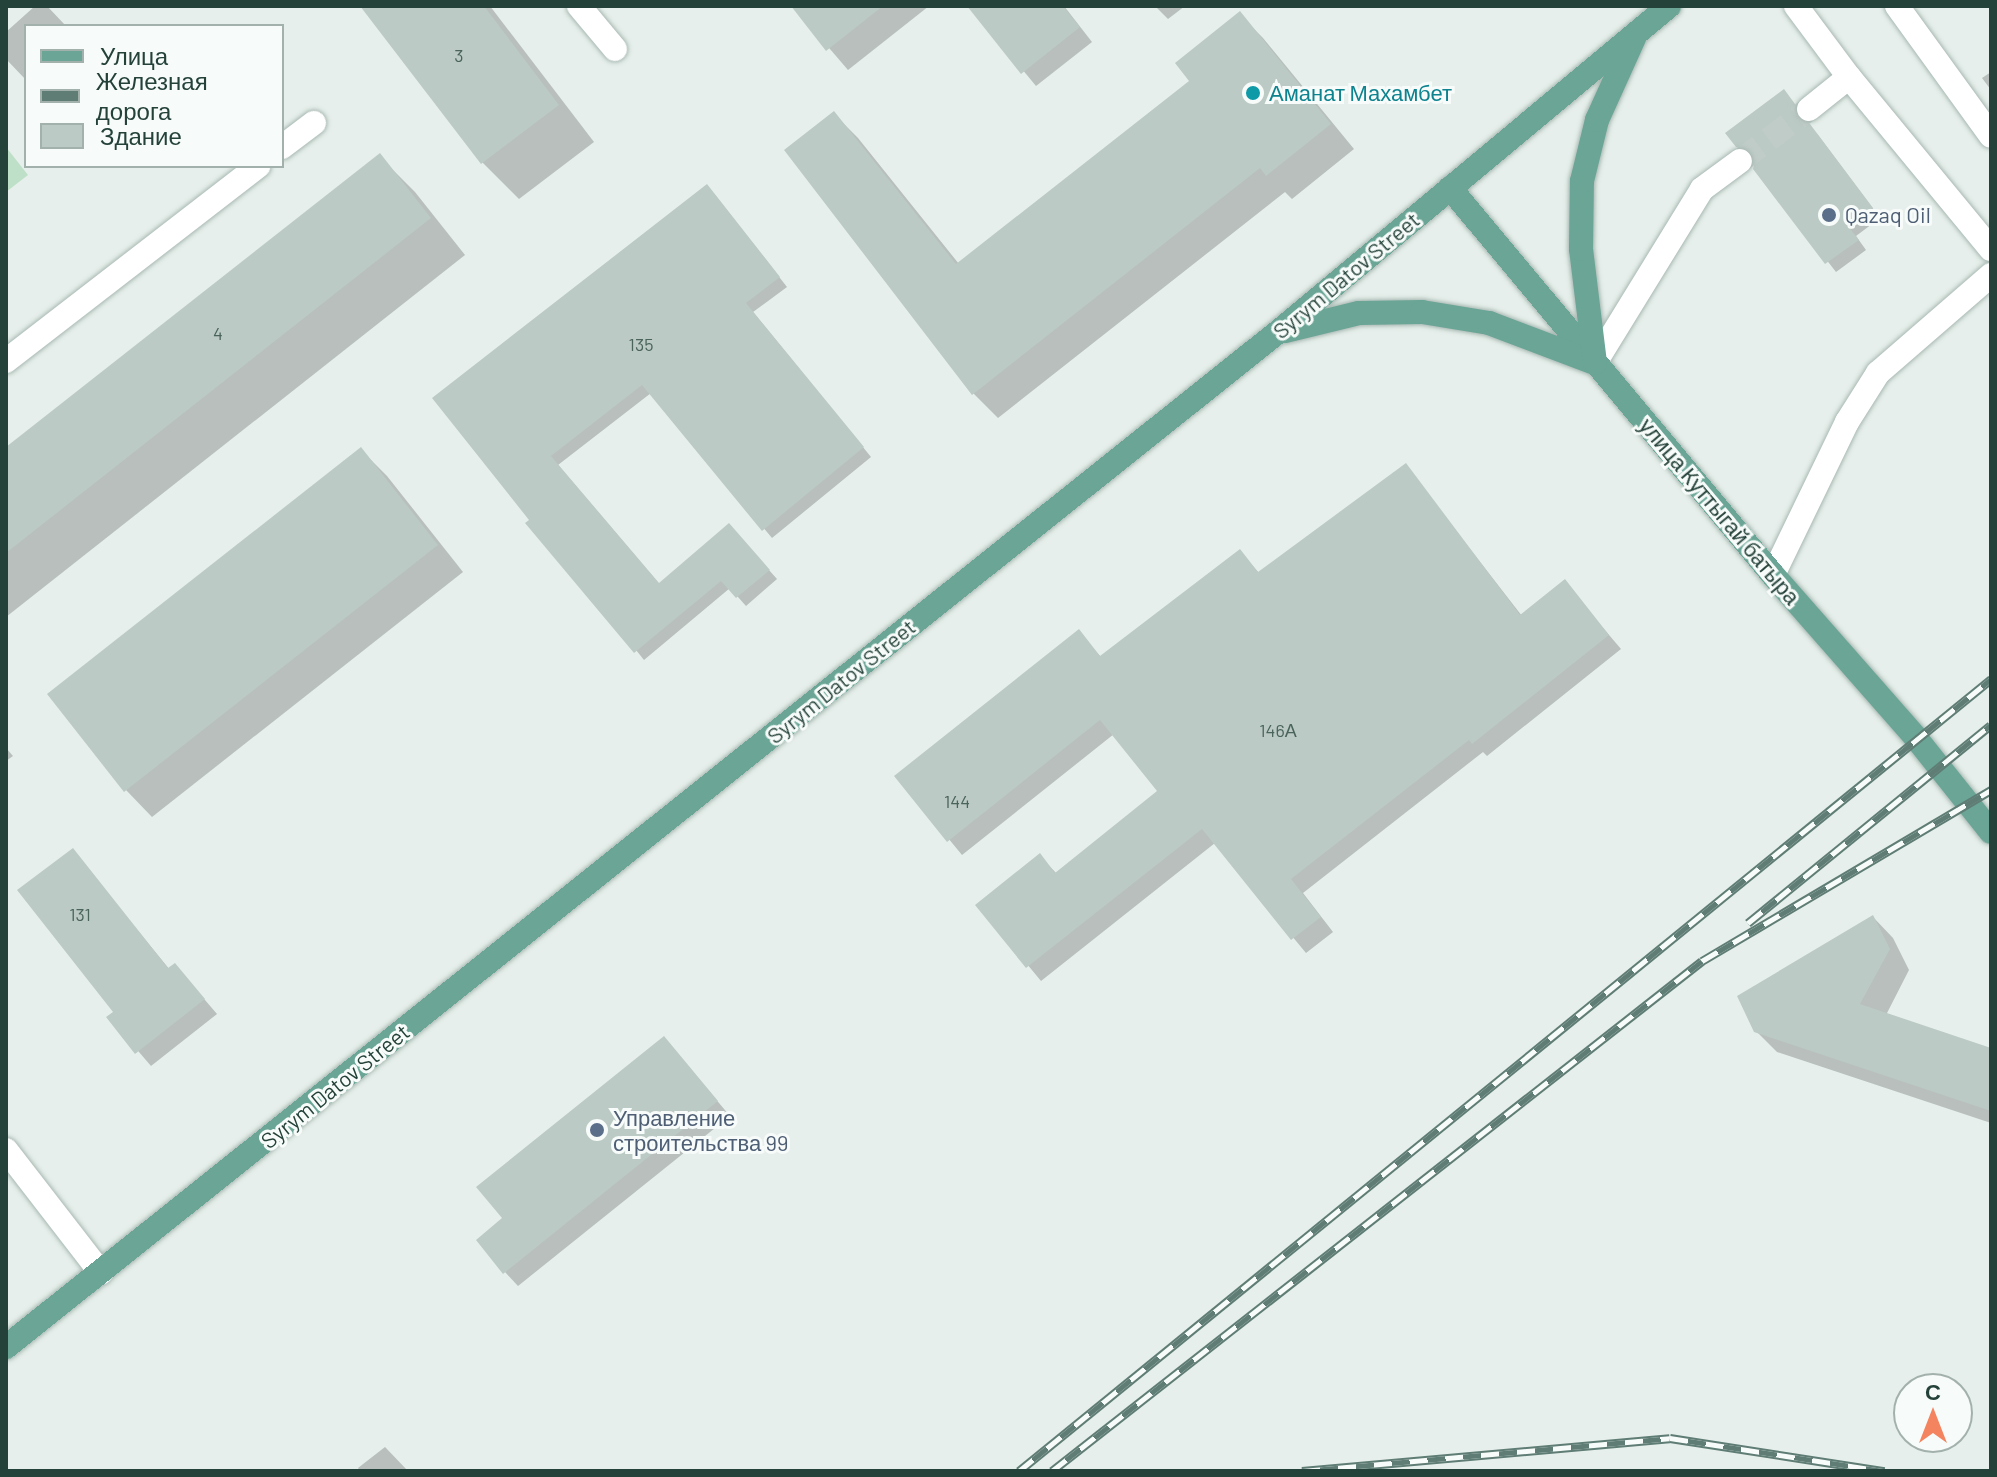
<!DOCTYPE html>
<html>
<head>
<meta charset="utf-8">
<style>
  body { margin:0 }
  #map { position:relative; width:1997px; height:1477px; overflow:hidden; background:#e6efeb; font-family:Barlow,sans-serif }
  div>[style] { position:absolute }
  [style*='--x'] { left:calc(var(--x)*1px); top:calc(var(--y)*1px); width:calc(var(--w)*1px); rotate:calc(var(--a)*1deg) }
  .green>* { inset:0; background:#bfe0c8 }
  .shadow>* { inset:0; background:#0003 }
  .building>* { inset:0; background:#bbcac4 }
  .minor-tunnel>* { height:24px; margin-top:-12px; transform-origin:0; background:repeating-linear-gradient(90deg,#bfccc8 0 24px,transparent 0 36px) }
  .roads { filter:drop-shadow(0 0 2px #a8b8b2) drop-shadow(0 0 2px #a8b8b2) }
  .minor>* { height:24px; margin:-12px; padding:0 12px; transform-origin:12px; border-radius:12px; background:#fff }
  .major>* { height:24px; margin:-12px; padding:0 12px; transform-origin:12px; border-radius:12px; background:#6aa596 }
  .rail>* { height:9px; margin-top:-4.5px; transform-origin:0; background:repeating-linear-gradient(90deg,#f7fbf9 0 18px,#5f7d75 0 36px); box-sizing:border-box; border-block:2px solid #5f7d75 }
  .dots>* { width:22px; height:22px; translate:-50% -50%; box-sizing:border-box; border:4px solid #f7fbf9; border-radius:50% }
  span { translate:-50% -50%; white-space:nowrap; text-align:center; line-height:1.15; -webkit-text-stroke:6px #f7fbf9; paint-order:stroke }
  .number-label { font-size:18px; color:#4a645c }
  .number-label span { -webkit-text-stroke-width:0 }
  .culture-label { font-size:22px; color:#0d838f }
  .left { translate:0 -50%; text-align:left }
  .service-label { font-size:22px; color:#4e5e75 }
  .street-label { font-size:22px; color:#24423a }
  .frame { position:absolute; inset:0; border:8px solid #24423a; pointer-events:none }
  .legend { position:absolute; left:24px; top:24px; width:260px; height:144px; box-sizing:border-box; background:#f7fbf9; border:2px solid #a3b1ad; margin:0; padding:10px 14px; list-style:none; font-size:24px; color:#24423a }
  .legend li { display:flex; align-items:center; gap:16px; height:40px }
  .legend b { width:40px; border:2px solid #a3b1ad }
  .north { position:absolute; left:1893px; top:1373px; width:80px; height:80px; box-sizing:border-box; background:#f7fbf9; border:2px solid #a3b1ad; border-radius:50%; rotate:0deg; font-size:22px; font-weight:700; line-height:32px; text-align:center; color:#24423a }
  .north::after { content:''; display:block; margin:auto; width:28px; height:36px; background:#f4845f; clip-path:polygon(50% 0,100% 100%,50% 72%,0 100%) }
</style>
</head>
<body>
<div id="map">
  <div class="green">
    <div style="clip-path:polygon(6px 147px,28px 175px,6px 192px)"></div>
  </div>
  <div class="shadow">
    <div style="clip-path:polygon(35px 6px,47px 6px,66px 26px,26px 26px,26px 80px,6px 59px,6px 32px)"></div>
    <div style="clip-path:polygon(362px 6px,490px 6px,594px 142px,519px 199px,483px 163px)"></div>
    <div style="clip-path:polygon(793px 6px,929px 6px,848px 70px)"></div>
    <div style="clip-path:polygon(970px 6px,1064px 6px,1092px 42px,1036px 86px)"></div>
    <div style="clip-path:polygon(1155px 6px,1185px 6px,1168px 19px)"></div>
    <div style="clip-path:polygon(1239px 14px,1263px 38px,1354px 149px,1292px 199px,1285px 192px,998px 418px,974px 394px,787px 151px,834px 114px,858px 138px,959px 264px,1192px 81px)"></div>
    <div style="clip-path:polygon(1991px 72px,1991px 90px,1982px 78px)"></div>
    <div style="clip-path:polygon(1792px 101px,1803px 115px,1804px 123px,1818px 135px,1880px 218px,1856px 236px,1866px 250px,1836px 272px,1755px 168px,1756px 158px,1738px 146px)"></div>
    <div style="clip-path:polygon(379px 156px,415px 192px,465px 255px,6px 617px,6px 450px)"></div>
    <div style="clip-path:polygon(715px 195px,787px 287px,753px 312px,871px 457px,772px 538px,651px 393px,558px 465px,660px 585px,737px 534px,777px 579px,746px 606px,730px 588px,644px 660px,435px 398px)"></div>
    <div style="clip-path:polygon(361px 450px,387px 476px,463px 572px,152px 817px,126px 790px)"></div>
    <div style="clip-path:polygon(1405px 465px,1522px 616px,1564px 582px,1621px 649px,1487px 756px,1483px 752px,1303px 893px,1333px 932px,1306px 953px,1215px 843px,1041px 981px,978px 905px,1040px 856px,1057px 874px,1160px 791px,1114px 734px,962px 855px,897px 776px,1078px 632px,1101px 657px,1240px 552px,1260px 574px)"></div>
    <div style="clip-path:polygon(6px 748px,13px 756px,6px 761px)"></div>
    <div style="clip-path:polygon(72px 850px,170px 970px,175px 965px,217px 1014px,151px 1066px,109px 1017px,116px 1012px)"></div>
    <div style="clip-path:polygon(1873px 917px,1893px 938px,1909px 970px,1886px 1015px,1991px 1050px,1991px 1123px,1777px 1052px,1756px 1031px)"></div>
    <div style="clip-path:polygon(664px 1038px,730px 1116px,518px 1286px,505px 1272px)"></div>
    <div style="clip-path:polygon(385px 1447px,408px 1471px,360px 1471px,358px 1468px)"></div>
  </div>
  <div class="building">
    <div style="clip-path:polygon(360px 6px,484px 6px,559px 105px,481px 164px)"></div>
    <div style="clip-path:polygon(791px 6px,883px 6px,826px 51px)"></div>
    <div style="clip-path:polygon(967px 6px,1063px 6px,1080px 27px,1021px 74px)"></div>
    <div style="clip-path:polygon(1240px 11px,1331px 124px,1266px 176px,1260px 168px,972px 395px,784px 150px,834px 111px,956px 264px,1189px 81px,1175px 63px)"></div>
    <div style="clip-path:polygon(1784px 89px,1795px 104px,1797px 118px,1810px 124px,1873px 208px,1848px 226px,1859px 240px,1825px 264px,1753px 169px,1755px 160px,1752px 152px,1736px 147px,1725px 133px)"></div>
    <div style="clip-path:polygon(380px 153px,431px 218px,6px 553px,6px 447px)"></div>
    <div style="clip-path:polygon(707px 184px,780px 277px,746px 303px,864px 447px,762px 531px,642px 385px,551px 456px,659px 583px,729px 523px,770px 570px,736px 598px,721px 581px,634px 653px,525px 523px,529px 520px,432px 398px)"></div>
    <div style="clip-path:polygon(361px 447px,438px 545px,124px 792px,47px 694px)"></div>
    <div style="clip-path:polygon(1406px 463px,1520px 615px,1565px 579px,1609px 635px,1472px 744px,1469px 740px,1291px 879px,1321px 917px,1291px 940px,1202px 829px,1026px 968px,975px 905px,1040px 853px,1055px 873px,1157px 791px,1100px 720px,947px 842px,894px 776px,1079px 629px,1100px 656px,1240px 549px,1258px 572px)"></div>
    <div style="clip-path:polygon(73px 848px,168px 968px,175px 963px,205px 999px,135px 1054px,106px 1017px,113px 1012px,17px 890px)"></div>
    <div style="clip-path:polygon(1873px 915px,1890px 949px,1860px 1004px,1991px 1048px,1991px 1111px,1754px 1032px,1737px 996px)"></div>
    <div style="clip-path:polygon(664px 1036px,718px 1101px,503px 1274px,476px 1240px,502px 1218px,476px 1187px)"></div>
  </div>
  <div class="minor-tunnel">
    <div style="--x:1740;--y:161;--w:86;--a:-37"></div>
  </div>
  <div class="roads">
    <div class="minor">
      <div style="--x:579;--y:6;--w:56;--a:50.1"></div>
      <div style="--x:1796;--y:6;--w:89;--a:53.3"></div>
      <div style="--x:1849;--y:77;--w:223;--a:50.5"></div>
      <div style="--x:1897;--y:6;--w:160;--a:54.1"></div>
      <div style="--x:1809;--y:109;--w:51;--a:-38.7"></div>
      <div style="--x:282;--y:147;--w:40;--a:-37"></div>
      <div style="--x:6;--y:361;--w:319;--a:-37.7"></div>
      <div style="--x:1595;--y:363;--w:204;--a:-58.4"></div>
      <div style="--x:1702;--y:189;--w:47;--a:-36.4"></div>
      <div style="--x:1773;--y:575;--w:170;--a:-64.2"></div>
      <div style="--x:1847;--y:422;--w:58;--a:-57.7"></div>
      <div style="--x:1878;--y:373;--w:150;--a:-40.9"></div>
      <div style="--x:6;--y:1150;--w:155;--a:52.3"></div>
    </div>
    <div class="major">
      <div style="--x:1450;--y:188;--w:504;--a:50.15"></div>
      <div style="--x:1773;--y:575;--w:217;--a:48.7"></div>
      <div style="--x:1916;--y:738;--w:120;--a:51.4"></div>
      <div style="--x:1285;--y:331;--w:76;--a:-13.7"></div>
      <div style="--x:1359;--y:313;--w:63;--a:-0.9"></div>
      <div style="--x:1422;--y:312;--w:68;--a:9.3"></div>
      <div style="--x:1489;--y:323;--w:113;--a:20.7"></div>
      <div style="--x:1595;--y:363;--w:115;--a:-97"></div>
      <div style="--x:1581;--y:249;--w:68;--a:-89.2"></div>
      <div style="--x:1582;--y:181;--w:63;--a:-76.2"></div>
      <div style="--x:1597;--y:120;--w:90;--a:-65.7"></div>
      <div style="--x:6;--y:1347;--w:1627;--a:-38.59"></div>
      <div style="--x:1278;--y:332;--w:509;--a:-39.82"></div>
    </div>
  </div>
  <div class="rail">
    <div style="--x:1748;--y:923;--w:313;--a:-39.2"></div>
    <div style="--x:1019;--y:1471;--w:1254;--a:-39.17"></div>
    <div style="--x:1052;--y:1471;--w:826;--a:-38.12"></div>
    <div style="--x:1702;--y:961;--w:336;--a:-30.6"></div>
    <div style="--x:1302;--y:1471;--w:369;--a:-5.1"></div>
    <div style="--x:1670;--y:1438;--w:217;--a:8.8"></div>
  </div>
  <div class="dots">
    <div style="left:1253px;top:93px;background:#0f9aa8"></div>
    <div style="left:1829px;top:215px;background:#5c6f8a"></div>
    <div style="left:597px;top:1130px;background:#5c6f8a"></div>
  </div>
  <div class="number-label">
    <span style="left:459px;top:55px">3</span>
    <span style="left:218px;top:333px">4</span>
    <span style="left:641px;top:344px">135</span>
    <span style="left:1278px;top:730px">146А</span>
    <span style="left:957px;top:801px">144</span>
    <span style="left:80px;top:914px">131</span>
  </div>
  <div class="culture-label">
    <span class="left" style="left:1269px;top:93px">Аманат Махамбет</span>
  </div>
  <div class="service-label">
    <span class="left" style="left:1845px;top:215px">Qazaq Oil</span>
    <span class="left" style="left:613px;top:1130px">Управление<br>строительства 99</span>
  </div>
  <div class="street-label">
    <span style="left:1346px;top:275px;rotate:-40deg">Syrym Datov Street</span>
    <span style="left:1720px;top:511px;rotate:50deg">улица Куттыгай батыра</span>
    <span style="left:841px;top:681px;rotate:-39deg">Syrym Datov Street</span>
    <span style="left:335px;top:1086px;rotate:-39deg">Syrym Datov Street</span>
  </div>
  <div class="frame"></div>
  <ul class="legend">
  <li><b style="height:10px;background:#6aa596"></b>Улица</li>
  <li><b style="height:10px;background:#5f7d75"></b>Железная дорога</li>
  <li><b style="height:22px;background:#bbcac4"></b>Здание</li>
  </ul>
  <div class="north">С</div>
</div>
</body>
</html>
